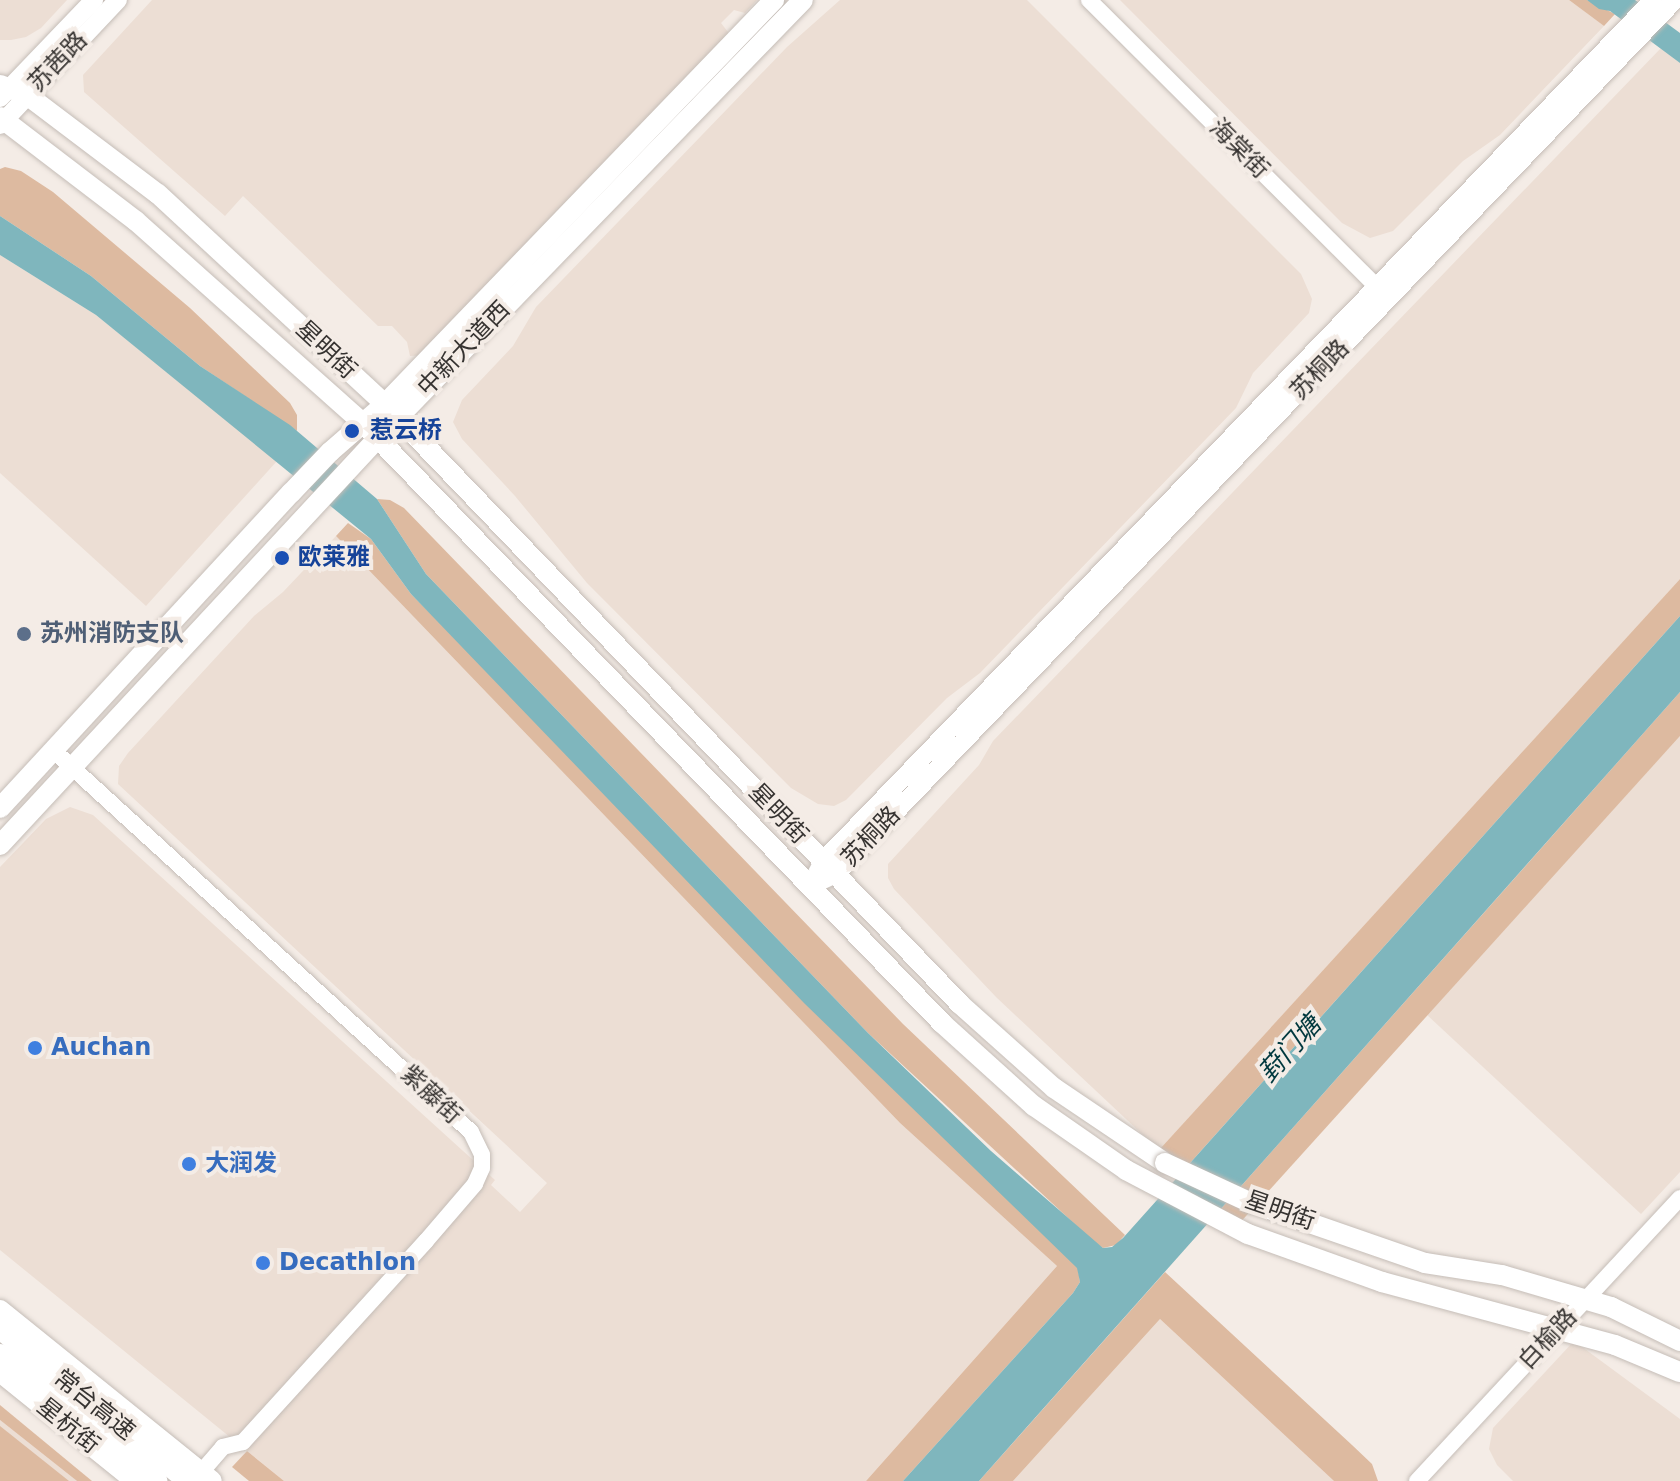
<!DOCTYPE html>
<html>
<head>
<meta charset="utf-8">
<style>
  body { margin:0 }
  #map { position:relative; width:1680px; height:1481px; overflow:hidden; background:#f4ece6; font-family:"DejaVu Sans","Noto Sans SC",sans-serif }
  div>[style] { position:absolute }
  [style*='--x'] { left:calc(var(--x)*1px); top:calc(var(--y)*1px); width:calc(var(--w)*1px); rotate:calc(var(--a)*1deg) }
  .built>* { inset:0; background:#ecded4 }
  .green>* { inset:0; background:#ddbaa0 }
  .water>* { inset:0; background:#7fb6bd }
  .roads { filter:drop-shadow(0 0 2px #c5bdb7) drop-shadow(0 0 2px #c5bdb7) }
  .tertiary>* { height:16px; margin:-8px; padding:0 8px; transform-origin:8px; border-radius:8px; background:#fff }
  .secondary>* { height:18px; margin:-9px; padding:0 9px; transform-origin:9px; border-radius:9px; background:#fff }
  .primary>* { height:20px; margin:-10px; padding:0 10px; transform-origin:10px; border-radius:10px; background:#fff }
  .motorway>* { height:22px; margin:-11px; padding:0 11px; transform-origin:11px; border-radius:11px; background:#fff }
  .bridges { filter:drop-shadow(0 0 2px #c5bdb7) drop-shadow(0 0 2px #c5bdb7) }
  .primary-bridge>* { height:20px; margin:-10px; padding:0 10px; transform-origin:10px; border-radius:10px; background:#fff }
  .dots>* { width:22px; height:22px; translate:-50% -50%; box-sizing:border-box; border:4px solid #f4ece6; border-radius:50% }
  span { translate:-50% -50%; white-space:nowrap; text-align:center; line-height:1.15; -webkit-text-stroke:8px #f4ece6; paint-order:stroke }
  .street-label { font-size:24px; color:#363331 }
  .transit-label { font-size:24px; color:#164399; font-weight:700 }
  .left { translate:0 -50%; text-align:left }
  .service-label { font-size:24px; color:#4e5e75; font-weight:700 }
  .shop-label { font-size:24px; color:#366cbe; font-weight:700 }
  .water-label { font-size:26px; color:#00383e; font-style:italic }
</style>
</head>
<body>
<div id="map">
  <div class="built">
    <div style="clip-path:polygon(0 0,67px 0,41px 28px,26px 37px,11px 40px,0 40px)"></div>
    <div style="clip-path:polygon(152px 0,757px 0,745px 13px,734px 10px,721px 23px,731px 36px,429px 355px,410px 356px,407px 342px,392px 326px,378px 326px,243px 196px,225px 216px,84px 92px,83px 75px)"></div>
    <div style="clip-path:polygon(840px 0,1027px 0,1301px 274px,1312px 299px,1309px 313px,1253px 373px,1236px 408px,980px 673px,947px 698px,846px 800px,834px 806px,818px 804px,791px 788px,587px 583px,515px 496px,462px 439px,453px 422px,462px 400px,513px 346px,536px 307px,787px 47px)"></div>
    <div style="clip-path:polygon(1120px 0,1569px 0,1604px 26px,1500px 135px,1463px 161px,1393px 231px,1370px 238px,1342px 223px)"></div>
    <div style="clip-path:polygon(1661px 48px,1680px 63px,1680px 579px,1159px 1150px,996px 997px,894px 889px,888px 878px,888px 864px,979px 765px,993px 741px)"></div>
    <div style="clip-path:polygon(0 255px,96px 315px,277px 461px,146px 606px,0 473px)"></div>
    <div style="clip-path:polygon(336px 536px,900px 1123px,1057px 1266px,866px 1481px,284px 1481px,0 1250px,0 867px,46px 819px,70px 807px,93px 815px,495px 1180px,491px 1185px,520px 1212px,547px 1183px,118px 784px,119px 766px,128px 753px,254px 616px,283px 592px)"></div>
    <div style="clip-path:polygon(1680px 736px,1680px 1172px,1641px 1214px,1426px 1014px)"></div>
    <div style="clip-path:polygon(1160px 1319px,1334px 1481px,1013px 1481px)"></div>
    <div style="clip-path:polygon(1574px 1341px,1680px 1419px,1680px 1481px,1513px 1481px,1497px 1465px,1489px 1449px,1493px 1428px)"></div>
    <div style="clip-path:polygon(0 1420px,77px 1481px,0 1481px)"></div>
  </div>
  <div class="green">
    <div style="clip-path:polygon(1569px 0,1587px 0,1615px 14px,1604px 26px)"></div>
    <div style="clip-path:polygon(5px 167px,21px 171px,53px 192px,190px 308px,290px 403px,297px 415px,297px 431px,200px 366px,91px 276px,0 216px,0 169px)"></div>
    <div style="clip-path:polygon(377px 499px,390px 500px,404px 508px,903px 1024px,1125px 1235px,1116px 1245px,1103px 1248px,1093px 1241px,868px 1033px,426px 574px)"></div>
    <div style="clip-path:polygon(348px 523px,371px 539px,411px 594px,1078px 1268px,1080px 1282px,1073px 1293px,903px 1481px,866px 1481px,1057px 1266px,900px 1123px,336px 536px)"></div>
    <div style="clip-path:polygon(1680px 579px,1680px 616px,1182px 1172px,1159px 1150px)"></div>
    <div style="clip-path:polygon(1680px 692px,1680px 736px,1237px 1226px,1219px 1211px)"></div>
    <div style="clip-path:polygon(1165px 1272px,1352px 1445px,1372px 1464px,1378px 1481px,1334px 1481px,1160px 1319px,1013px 1481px,979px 1481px)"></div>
    <div style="clip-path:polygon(0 1405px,92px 1481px,77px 1481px,0 1420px)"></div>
    <div style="clip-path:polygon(0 1426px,69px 1481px,0 1481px)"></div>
    <div style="clip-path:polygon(247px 1451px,284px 1481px,249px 1481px,232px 1467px)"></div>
  </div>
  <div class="water">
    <div style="clip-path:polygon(1587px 0,1635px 0,1680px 33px,1680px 63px,1610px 11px,1599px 9px)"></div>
    <div style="clip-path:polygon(0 216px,91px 276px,200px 366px,290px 425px,377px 499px,426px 574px,868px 1033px,991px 1151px,1103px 1248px,1112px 1247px,1123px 1238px,1680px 616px,1680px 692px,979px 1481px,903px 1481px,1073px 1293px,1080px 1282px,1077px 1268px,804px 1003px,411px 594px,371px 539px,96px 315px,0 255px)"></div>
  </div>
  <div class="roads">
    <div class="tertiary">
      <div style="--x:1089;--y:0;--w:418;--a:44.9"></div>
      <div style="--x:53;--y:750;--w:566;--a:42.42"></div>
      <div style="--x:471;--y:1132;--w:25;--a:64"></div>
      <div style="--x:482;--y:1155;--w:13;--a:90"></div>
      <div style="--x:482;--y:1168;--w:17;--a:114"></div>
      <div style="--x:475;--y:1184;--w:75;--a:130.7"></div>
      <div style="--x:426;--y:1241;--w:272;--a:132.3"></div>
      <div style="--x:243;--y:1442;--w:21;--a:166"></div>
      <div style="--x:223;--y:1447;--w:33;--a:131"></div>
      <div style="--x:1417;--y:1481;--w:386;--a:-47.1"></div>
    </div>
    <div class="secondary">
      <div style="--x:0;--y:98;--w:136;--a:-46.2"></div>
      <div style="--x:0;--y:125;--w:172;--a:-46.7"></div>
      <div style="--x:817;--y:873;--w:13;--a:-63"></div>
      <div style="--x:823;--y:861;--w:1196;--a:-46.05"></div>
      <div style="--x:810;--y:886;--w:29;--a:-25"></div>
      <div style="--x:836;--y:874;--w:1212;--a:-46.17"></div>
    </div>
    <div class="primary">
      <div style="--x:0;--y:85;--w:29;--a:20"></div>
      <div style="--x:27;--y:95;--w:164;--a:37.1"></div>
      <div style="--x:158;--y:194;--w:309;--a:42.8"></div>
      <div style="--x:385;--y:404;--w:831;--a:46.22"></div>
      <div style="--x:960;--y:1004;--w:126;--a:41.8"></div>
      <div style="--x:1054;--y:1088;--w:134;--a:34"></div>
      <div style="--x:0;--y:117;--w:171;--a:37.4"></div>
      <div style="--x:136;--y:221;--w:304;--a:41.7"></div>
      <div style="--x:363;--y:423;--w:834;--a:46.02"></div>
      <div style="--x:942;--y:1023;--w:124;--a:42.1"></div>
      <div style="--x:1034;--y:1106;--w:112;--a:34.8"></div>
      <div style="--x:1126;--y:1170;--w:138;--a:27.7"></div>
      <div style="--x:1248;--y:1234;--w:142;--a:19.7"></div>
      <div style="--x:1382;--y:1282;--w:241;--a:15.1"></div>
      <div style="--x:1615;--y:1345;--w:70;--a:22.6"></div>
      <div style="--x:0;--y:808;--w:429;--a:-47.3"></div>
      <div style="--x:291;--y:493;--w:57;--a:-46.4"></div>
      <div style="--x:330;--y:452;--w:73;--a:-41.1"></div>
      <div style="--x:385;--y:404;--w:561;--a:-46.08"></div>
      <div style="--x:0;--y:845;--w:555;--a:-47.12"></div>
      <div style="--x:378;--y:438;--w:610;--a:-45.86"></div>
      <div style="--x:1249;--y:1202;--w:186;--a:19.1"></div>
      <div style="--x:1425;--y:1263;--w:78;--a:8.9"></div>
      <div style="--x:1502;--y:1275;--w:114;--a:16.4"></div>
      <div style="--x:1611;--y:1307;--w:77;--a:26.2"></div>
      <div style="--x:0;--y:1310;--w:272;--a:38.9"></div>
      <div style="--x:0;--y:1372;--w:174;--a:38.9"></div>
    </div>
    <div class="motorway">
      <div style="--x:0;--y:1328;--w:243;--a:39"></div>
      <div style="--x:0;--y:1355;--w:201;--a:38.9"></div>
    </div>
  </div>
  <div class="bridges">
    <div class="primary-bridge">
      <div style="--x:1165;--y:1163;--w:93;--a:24.9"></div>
    </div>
  </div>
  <div class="dots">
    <div style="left:352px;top:431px;background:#1a4fb4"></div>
    <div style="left:282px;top:558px;background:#1a4fb4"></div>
    <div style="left:24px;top:634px;background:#5c6f8a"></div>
    <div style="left:35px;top:1048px;background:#3f7fe0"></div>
    <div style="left:189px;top:1164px;background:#3f7fe0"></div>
    <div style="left:263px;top:1263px;background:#3f7fe0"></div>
  </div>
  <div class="street-label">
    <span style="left:58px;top:62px;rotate:-46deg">苏茜路</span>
    <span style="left:1239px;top:149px;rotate:45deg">海棠街</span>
    <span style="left:464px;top:349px;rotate:-46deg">中新大道西</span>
    <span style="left:326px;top:350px;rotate:43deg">星明街</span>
    <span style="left:1320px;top:370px;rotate:-46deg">苏桐路</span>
    <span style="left:778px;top:814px;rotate:46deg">星明街</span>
    <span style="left:871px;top:837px;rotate:-46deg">苏桐路</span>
    <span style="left:431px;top:1095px;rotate:43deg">紫藤街</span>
    <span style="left:1280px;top:1211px;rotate:19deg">星明街</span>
    <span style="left:1548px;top:1339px;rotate:-47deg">白榆路</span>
    <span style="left:94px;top:1405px;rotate:39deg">常台高速</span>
    <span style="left:68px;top:1426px;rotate:39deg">星杭街</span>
  </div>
  <div class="transit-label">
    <span class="left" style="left:370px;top:431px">惹云桥</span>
    <span class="left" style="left:298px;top:558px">欧莱雅</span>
  </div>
  <div class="service-label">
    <span class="left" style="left:40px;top:634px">苏州消防支队</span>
  </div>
  <div class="shop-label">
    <span class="left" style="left:51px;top:1048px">Auchan</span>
    <span class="left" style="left:205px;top:1164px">大润发</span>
    <span class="left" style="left:279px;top:1263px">Decathlon</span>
  </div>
  <div class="water-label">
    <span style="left:1290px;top:1049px;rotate:-48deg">葑门塘</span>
  </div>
</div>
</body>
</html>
